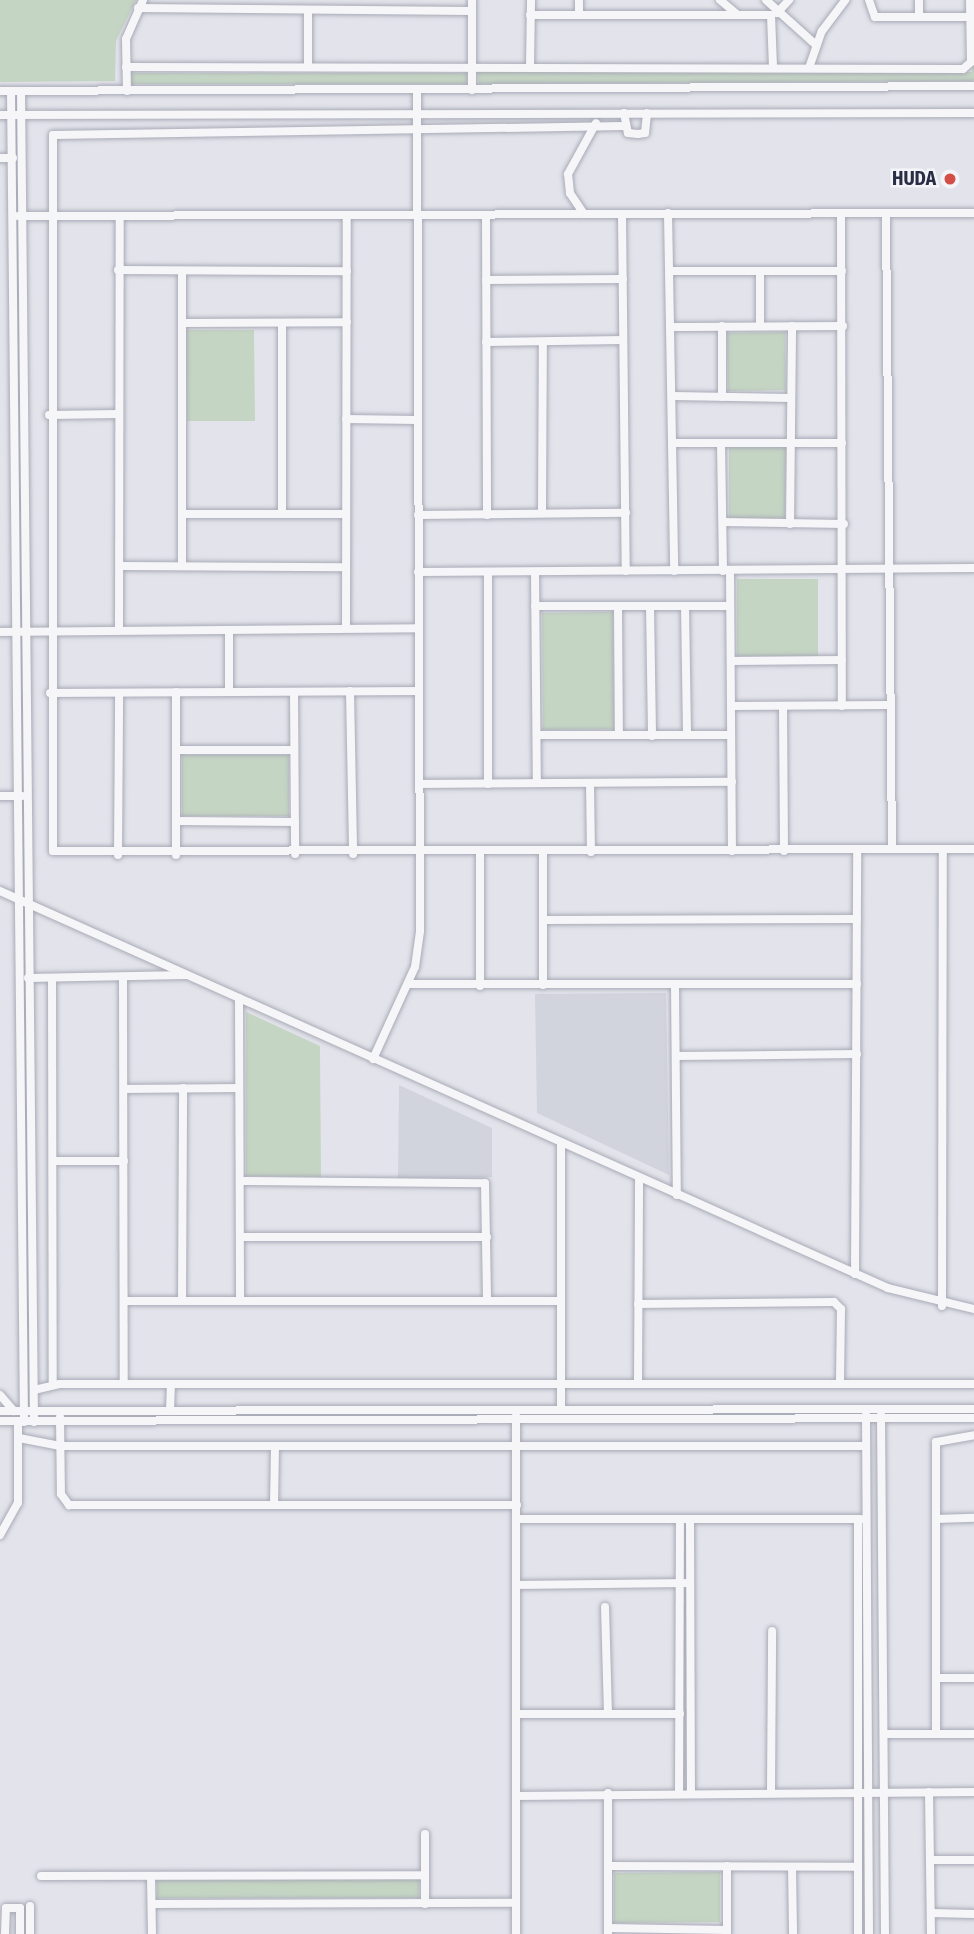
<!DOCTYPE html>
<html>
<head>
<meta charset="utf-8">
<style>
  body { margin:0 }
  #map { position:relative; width:974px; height:1934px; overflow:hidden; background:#e3e4eb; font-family:"Fira Sans Condensed",sans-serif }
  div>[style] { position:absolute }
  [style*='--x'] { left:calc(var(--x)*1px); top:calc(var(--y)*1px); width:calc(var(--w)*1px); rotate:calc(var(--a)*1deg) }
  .built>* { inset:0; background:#d1d3dd }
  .green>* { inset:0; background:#c5d5c4 }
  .roads { filter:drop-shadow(0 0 2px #a8aab6) drop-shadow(0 0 2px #a8aab6) }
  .minor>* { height:8px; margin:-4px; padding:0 4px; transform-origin:4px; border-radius:4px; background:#f6f6f9 }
  .dots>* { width:19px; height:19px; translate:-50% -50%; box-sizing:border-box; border:4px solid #f3f4f8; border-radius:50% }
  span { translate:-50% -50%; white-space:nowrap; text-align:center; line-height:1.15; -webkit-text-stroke:5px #f3f4f8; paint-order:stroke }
  .poi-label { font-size:19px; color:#2a2e44; font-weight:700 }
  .right { translate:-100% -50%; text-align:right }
</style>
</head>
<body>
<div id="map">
  <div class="built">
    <div style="clip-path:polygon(666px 993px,669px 1175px,537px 1113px,535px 994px)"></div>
    <div style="clip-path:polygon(399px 1085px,492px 1128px,492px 1177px,398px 1178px)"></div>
  </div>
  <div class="green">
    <div style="clip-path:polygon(0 0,136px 0,116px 41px,115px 81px,0 82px)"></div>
    <div style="clip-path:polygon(974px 0,974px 80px,972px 81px,479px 84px,478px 72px,972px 72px)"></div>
    <div style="clip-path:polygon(131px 73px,467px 73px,467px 84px,131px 84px)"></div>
    <div style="clip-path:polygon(186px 330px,254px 330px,255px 421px,187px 421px)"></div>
    <div style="clip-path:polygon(785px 332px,786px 390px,728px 391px,727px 333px)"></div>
    <div style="clip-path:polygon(729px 447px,786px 447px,785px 518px,729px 518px)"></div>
    <div style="clip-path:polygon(737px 579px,818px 579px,818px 656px,737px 656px)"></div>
    <div style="clip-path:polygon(613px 612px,614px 729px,543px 730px,542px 613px)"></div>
    <div style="clip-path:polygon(182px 755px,289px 755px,289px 816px,182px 816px)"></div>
    <div style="clip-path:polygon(246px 1012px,320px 1046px,321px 1177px,246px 1176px)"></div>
    <div style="clip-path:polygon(720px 1872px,720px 1922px,614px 1923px,614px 1873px)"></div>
    <div style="clip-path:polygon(419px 1879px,419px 1898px,157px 1898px,157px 1880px)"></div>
  </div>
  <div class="roads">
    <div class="minor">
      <div style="--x:720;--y:0;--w:23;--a:40"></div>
      <div style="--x:766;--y:0;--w:67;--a:42"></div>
      <div style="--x:869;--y:0;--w:18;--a:71"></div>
      <div style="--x:875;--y:17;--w:95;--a:0"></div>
      <div style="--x:919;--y:0;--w:17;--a:90"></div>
      <div style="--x:138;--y:8;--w:334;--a:0.5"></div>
      <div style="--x:777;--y:13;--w:18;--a:-47"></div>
      <div style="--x:530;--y:15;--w:241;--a:0"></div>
      <div style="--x:771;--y:15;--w:53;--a:87.8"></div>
      <div style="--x:579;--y:15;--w:15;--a:-90"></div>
      <div style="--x:530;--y:66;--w:66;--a:-89.1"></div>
      <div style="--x:126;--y:67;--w:837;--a:0.14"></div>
      <div style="--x:963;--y:69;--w:11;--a:-41"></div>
      <div style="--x:971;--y:62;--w:62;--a:-90.9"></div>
      <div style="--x:308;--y:67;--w:56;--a:-90"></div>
      <div style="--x:809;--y:68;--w:39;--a:-71"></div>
      <div style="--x:822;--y:31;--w:39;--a:-53"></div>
      <div style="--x:472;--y:90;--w:90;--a:-90"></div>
      <div style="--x:0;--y:91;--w:974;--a:-0.29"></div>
      <div style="--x:11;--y:91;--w:1331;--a:89.44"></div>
      <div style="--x:21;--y:91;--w:1331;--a:89.44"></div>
      <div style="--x:127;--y:91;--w:52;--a:-91.1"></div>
      <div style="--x:126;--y:39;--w:43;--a:-66.4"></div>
      <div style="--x:624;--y:113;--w:20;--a:79"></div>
      <div style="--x:628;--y:133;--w:10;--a:6"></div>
      <div style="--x:638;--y:134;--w:7;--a:-8"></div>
      <div style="--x:645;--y:133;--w:20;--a:-84"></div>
      <div style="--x:0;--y:115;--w:974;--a:-0.12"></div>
      <div style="--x:625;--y:126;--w:572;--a:179.1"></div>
      <div style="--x:53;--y:135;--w:716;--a:90"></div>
      <div style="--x:53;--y:851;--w:921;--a:-0.12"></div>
      <div style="--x:0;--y:158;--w:13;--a:0"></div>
      <div style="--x:668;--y:213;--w:358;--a:89"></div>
      <div style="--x:584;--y:214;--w:25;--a:-124"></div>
      <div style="--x:570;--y:193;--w:19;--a:-96"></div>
      <div style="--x:568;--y:174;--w:58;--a:-61.2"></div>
      <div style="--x:841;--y:214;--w:492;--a:89.9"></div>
      <div style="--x:622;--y:215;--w:356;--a:89.4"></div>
      <div style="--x:886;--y:215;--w:634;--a:89.46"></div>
      <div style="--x:18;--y:216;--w:956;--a:-0.18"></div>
      <div style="--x:486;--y:216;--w:299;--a:89.8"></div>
      <div style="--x:118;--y:270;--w:229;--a:0.3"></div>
      <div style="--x:670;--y:271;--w:172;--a:0"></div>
      <div style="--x:760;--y:273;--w:53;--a:90"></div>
      <div style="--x:486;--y:280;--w:137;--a:-0.4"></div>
      <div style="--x:182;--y:323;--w:165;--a:-0.3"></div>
      <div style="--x:282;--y:323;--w:190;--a:90"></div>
      <div style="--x:722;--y:326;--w:71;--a:90"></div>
      <div style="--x:673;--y:327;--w:170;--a:-0.3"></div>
      <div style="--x:486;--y:342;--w:137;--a:-0.8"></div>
      <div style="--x:673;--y:396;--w:118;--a:1"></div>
      <div style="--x:49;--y:415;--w:69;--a:-0.8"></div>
      <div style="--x:346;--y:419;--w:71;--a:0.8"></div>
      <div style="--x:673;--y:443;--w:169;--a:0"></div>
      <div style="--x:721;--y:443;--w:128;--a:89.1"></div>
      <div style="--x:542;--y:509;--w:167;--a:-89.7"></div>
      <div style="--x:182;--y:514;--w:164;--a:0"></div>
      <div style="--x:418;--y:515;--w:208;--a:-0.6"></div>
      <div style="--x:723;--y:522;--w:121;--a:0.9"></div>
      <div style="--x:790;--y:524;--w:198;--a:-89.4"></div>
      <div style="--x:120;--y:566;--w:226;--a:0.3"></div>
      <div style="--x:182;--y:566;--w:295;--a:-90"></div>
      <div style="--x:730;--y:571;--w:280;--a:89.6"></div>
      <div style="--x:418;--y:572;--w:556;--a:-0.41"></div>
      <div style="--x:488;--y:572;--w:212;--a:90"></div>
      <div style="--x:535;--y:572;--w:211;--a:89.5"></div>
      <div style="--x:535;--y:606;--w:195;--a:0"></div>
      <div style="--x:618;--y:606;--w:129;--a:89.6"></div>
      <div style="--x:650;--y:606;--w:130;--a:89.1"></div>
      <div style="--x:685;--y:606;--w:129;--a:89.1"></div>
      <div style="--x:346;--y:628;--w:412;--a:-89.9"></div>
      <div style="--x:119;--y:630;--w:414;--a:-89.9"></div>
      <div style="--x:0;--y:632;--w:418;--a:-0.5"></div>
      <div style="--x:731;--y:661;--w:111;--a:-0.5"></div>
      <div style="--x:350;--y:691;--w:163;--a:88.9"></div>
      <div style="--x:176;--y:692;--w:163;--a:90"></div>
      <div style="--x:229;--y:692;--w:62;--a:-90"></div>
      <div style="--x:294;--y:692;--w:162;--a:89.6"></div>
      <div style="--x:50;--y:693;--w:369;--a:-0.3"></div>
      <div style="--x:731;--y:706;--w:158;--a:-0.4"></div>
      <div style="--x:783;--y:706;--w:145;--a:89.6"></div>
      <div style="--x:537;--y:735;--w:194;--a:0"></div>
      <div style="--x:176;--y:750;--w:118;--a:0"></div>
      <div style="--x:590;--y:783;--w:69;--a:89.2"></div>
      <div style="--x:419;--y:784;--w:313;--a:-0.4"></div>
      <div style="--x:0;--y:796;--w:22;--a:0"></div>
      <div style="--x:176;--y:821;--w:119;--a:0.5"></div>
      <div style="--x:543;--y:852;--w:133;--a:90"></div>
      <div style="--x:480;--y:853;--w:133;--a:90"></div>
      <div style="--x:118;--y:855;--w:162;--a:-89.6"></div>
      <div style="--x:0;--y:891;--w:973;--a:24.09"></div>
      <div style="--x:888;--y:1288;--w:89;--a:13.7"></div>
      <div style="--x:543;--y:920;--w:314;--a:-0.2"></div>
      <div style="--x:28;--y:978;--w:158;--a:-1.1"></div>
      <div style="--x:52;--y:978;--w:406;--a:89.9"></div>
      <div style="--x:123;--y:978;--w:406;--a:89.9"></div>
      <div style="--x:408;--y:984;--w:449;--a:0"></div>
      <div style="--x:675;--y:985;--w:210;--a:89.5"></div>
      <div style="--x:239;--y:998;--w:302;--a:89.8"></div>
      <div style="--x:676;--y:1056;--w:181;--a:-0.6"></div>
      <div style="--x:373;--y:1059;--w:101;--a:-65.5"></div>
      <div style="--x:415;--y:967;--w:36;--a:-82"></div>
      <div style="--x:420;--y:931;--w:841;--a:-90.2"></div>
      <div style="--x:124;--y:1089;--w:115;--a:-0.5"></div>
      <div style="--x:561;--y:1143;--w:267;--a:90"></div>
      <div style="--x:53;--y:1161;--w:71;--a:0"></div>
      <div style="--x:240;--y:1181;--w:245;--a:0.5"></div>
      <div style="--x:485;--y:1183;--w:118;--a:89"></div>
      <div style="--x:240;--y:1237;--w:247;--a:0"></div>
      <div style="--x:855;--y:1274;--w:424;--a:-89.7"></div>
      <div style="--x:124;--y:1301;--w:437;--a:0"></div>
      <div style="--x:182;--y:1301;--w:213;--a:-89.7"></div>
      <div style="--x:638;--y:1304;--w:196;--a:-0.6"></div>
      <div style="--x:834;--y:1302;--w:10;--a:45"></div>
      <div style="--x:841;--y:1309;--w:75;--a:90.8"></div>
      <div style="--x:942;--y:1306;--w:457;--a:-89.9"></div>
      <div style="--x:638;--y:1382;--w:204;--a:-89.7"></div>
      <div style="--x:34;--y:1390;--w:26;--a:-13"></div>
      <div style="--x:59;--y:1384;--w:915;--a:0"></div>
      <div style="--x:0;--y:1395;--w:21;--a:49"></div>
      <div style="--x:0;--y:1411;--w:974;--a:-0.12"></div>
      <div style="--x:170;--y:1411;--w:27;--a:-88"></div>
      <div style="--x:866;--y:1415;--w:519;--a:89.67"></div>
      <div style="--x:881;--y:1415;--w:519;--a:89.56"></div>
      <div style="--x:60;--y:1417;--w:77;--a:89.3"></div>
      <div style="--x:61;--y:1494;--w:14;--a:54"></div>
      <div style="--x:69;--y:1505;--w:448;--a:0"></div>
      <div style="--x:0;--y:1421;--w:974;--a:-0.18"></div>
      <div style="--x:19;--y:1438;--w:42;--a:11"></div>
      <div style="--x:60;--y:1446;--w:806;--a:0"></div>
      <div style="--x:274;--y:1505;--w:58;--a:-89"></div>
      <div style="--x:517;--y:1519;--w:344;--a:0"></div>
      <div style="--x:690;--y:1519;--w:274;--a:89.8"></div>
      <div style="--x:858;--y:1519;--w:415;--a:90"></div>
      <div style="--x:936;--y:1519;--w:38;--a:-2"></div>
      <div style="--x:0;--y:1535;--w:37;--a:-61"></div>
      <div style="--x:18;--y:1503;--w:81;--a:-90"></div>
      <div style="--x:517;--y:1585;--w:168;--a:-0.7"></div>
      <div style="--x:605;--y:1607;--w:106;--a:88.4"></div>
      <div style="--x:936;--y:1678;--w:38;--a:0"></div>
      <div style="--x:517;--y:1714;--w:163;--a:0"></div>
      <div style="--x:884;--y:1734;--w:90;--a:0"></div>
      <div style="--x:936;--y:1734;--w:292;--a:-90"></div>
      <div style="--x:936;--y:1442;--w:39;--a:-10"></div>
      <div style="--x:771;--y:1792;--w:161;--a:-89.6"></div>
      <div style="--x:929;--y:1792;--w:142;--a:89.2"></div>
      <div style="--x:679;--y:1793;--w:274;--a:-89.8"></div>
      <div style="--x:518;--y:1796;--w:456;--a:-0.5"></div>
      <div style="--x:425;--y:1834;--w:70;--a:90"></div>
      <div style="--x:930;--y:1860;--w:44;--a:0"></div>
      <div style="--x:608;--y:1866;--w:250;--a:0.2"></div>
      <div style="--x:792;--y:1867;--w:67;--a:89.1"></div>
      <div style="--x:41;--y:1876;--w:383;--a:-0.1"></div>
      <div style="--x:151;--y:1877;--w:57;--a:89"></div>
      <div style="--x:152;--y:1904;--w:364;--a:-0.2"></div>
      <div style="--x:30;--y:1906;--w:28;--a:90"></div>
      <div style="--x:931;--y:1913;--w:43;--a:1.3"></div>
      <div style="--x:608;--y:1928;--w:119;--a:1"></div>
      <div style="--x:727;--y:1933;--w:67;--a:-90"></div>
      <div style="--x:5;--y:1934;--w:26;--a:-88"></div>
      <div style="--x:6;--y:1908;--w:14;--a:0"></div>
      <div style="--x:20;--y:1908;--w:26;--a:90"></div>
      <div style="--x:516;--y:1934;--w:518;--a:-90"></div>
      <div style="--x:608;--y:1934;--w:141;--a:-90"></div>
    </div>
  </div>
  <div class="dots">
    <div style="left:950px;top:179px;background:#d24e46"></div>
  </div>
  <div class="poi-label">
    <span class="right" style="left:936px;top:179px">HUDA</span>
  </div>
</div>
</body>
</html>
